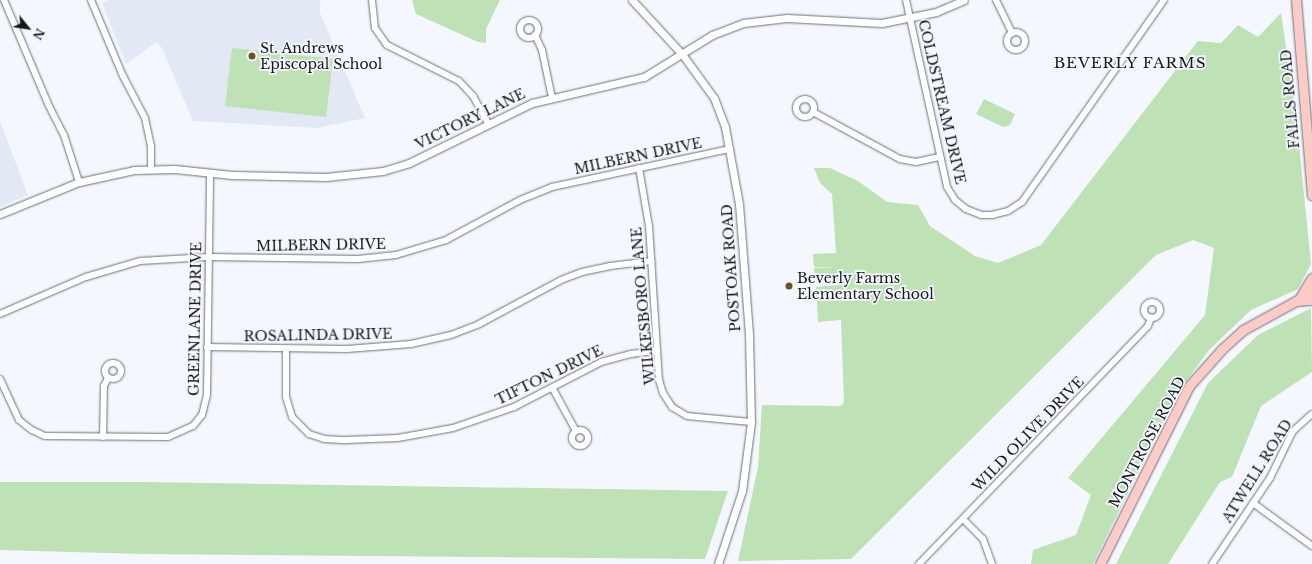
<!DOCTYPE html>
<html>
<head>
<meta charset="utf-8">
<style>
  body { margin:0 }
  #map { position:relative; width:1312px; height:564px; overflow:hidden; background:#f4f8fe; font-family:"Libre Baskerville",serif }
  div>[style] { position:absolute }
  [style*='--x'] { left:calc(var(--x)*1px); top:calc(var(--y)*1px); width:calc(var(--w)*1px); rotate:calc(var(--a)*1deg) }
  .built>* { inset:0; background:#e2e8f4 }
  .green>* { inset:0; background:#bfe1b6 }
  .roads { filter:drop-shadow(0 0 1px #6b6f76) drop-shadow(0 0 1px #6b6f76) }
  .minor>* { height:6px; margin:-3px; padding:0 3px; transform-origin:3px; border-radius:3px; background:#fff }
  .minor>.ring { margin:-3px; padding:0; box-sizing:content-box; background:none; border:6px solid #fff; border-radius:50% }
  .tertiary>* { height:7px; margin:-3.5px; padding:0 3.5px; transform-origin:3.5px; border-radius:3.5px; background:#fff }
  .primary>* { height:9px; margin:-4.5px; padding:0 4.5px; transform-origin:4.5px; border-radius:4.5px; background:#fccbc7 }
  .dots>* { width:11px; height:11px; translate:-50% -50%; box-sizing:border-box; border:2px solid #f4f8fe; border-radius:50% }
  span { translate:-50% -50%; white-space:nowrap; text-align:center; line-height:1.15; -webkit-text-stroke:3.5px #f4f8fe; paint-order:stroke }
  .poi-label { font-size:14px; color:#16181b }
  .left { translate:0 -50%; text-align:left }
  .street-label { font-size:14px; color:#16181b }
  .neighbourhood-label { font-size:15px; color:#16181b; letter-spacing:1px }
  .north { position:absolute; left:8px; top:8px; width:40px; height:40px; -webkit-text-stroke:3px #f4f8fe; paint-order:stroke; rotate:120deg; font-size:11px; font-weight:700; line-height:16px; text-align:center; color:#16181b }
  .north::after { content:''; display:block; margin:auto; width:14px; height:18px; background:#16181b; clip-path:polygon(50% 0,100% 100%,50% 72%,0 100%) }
</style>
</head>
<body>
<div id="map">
  <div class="built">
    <div style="clip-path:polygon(108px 0,320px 0,320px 13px,365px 118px,317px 128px,193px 121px,162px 48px,156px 42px,126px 64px,102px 3px)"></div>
    <div style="clip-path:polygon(0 121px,28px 195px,0 207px)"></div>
  </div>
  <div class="green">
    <div style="clip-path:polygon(412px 0,500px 0,486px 29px,486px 43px,478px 42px,416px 14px)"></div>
    <div style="clip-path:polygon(1281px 13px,1296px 115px,1311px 264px,1298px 289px,1251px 310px,1209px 350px,1177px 393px,1093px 564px,1031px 564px,1033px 550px,1076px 535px,1091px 495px,1068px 478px,1205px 315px,1214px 248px,1193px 240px,1156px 255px,851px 559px,738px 561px,758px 467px,762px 405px,841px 406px,844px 402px,841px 320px,818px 322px,816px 287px,838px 285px,837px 278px,837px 281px,815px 282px,814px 268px,837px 267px,814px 267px,813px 254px,836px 253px,832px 194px,820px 183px,814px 168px,830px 168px,858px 181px,887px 202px,918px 205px,930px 226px,975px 256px,998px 263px,1041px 245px,1198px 41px,1221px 43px,1238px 25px,1258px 37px)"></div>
    <div style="clip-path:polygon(232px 48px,333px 59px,326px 117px,225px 106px)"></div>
    <div style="clip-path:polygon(984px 99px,1015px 114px,1010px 125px,1003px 127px,976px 114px)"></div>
    <div style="clip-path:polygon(1311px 308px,1312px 372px,1261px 406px,1232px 477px,1220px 482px,1168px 564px,1116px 564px,1208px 383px,1258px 335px)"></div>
    <div style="clip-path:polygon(0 482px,145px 482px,728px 491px,705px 559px,142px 554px,0 550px)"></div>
  </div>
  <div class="roads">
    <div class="minor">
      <div style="--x:4;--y:0;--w:115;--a:67"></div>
      <div style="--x:49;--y:106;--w:33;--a:63"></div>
      <div style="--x:64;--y:135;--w:49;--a:72.3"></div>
      <div style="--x:91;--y:0;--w:82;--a:67.2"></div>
      <div style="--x:123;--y:76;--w:47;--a:62.4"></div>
      <div style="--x:145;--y:118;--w:29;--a:78"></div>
      <div style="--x:151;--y:146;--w:24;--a:90"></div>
      <div style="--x:372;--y:0;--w:28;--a:84"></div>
      <div style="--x:375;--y:28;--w:21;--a:55"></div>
      <div style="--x:387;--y:45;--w:80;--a:26.6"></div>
      <div style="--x:459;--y:81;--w:21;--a:47"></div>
      <div style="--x:473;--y:96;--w:31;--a:61"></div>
      <div style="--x:906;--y:0;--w:191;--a:77.6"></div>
      <div style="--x:947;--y:187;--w:15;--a:58"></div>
      <div style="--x:955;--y:200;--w:14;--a:39"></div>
      <div style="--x:966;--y:209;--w:17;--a:21"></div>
      <div style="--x:982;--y:215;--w:10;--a:0"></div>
      <div style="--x:992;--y:215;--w:16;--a:-14"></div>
      <div style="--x:1008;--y:211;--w:17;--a:-33"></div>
      <div style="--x:1022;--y:202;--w:247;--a:-54.9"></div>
      <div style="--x:996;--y:0;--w:37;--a:64"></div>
      <div class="ring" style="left:520px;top:20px;width:12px;height:12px"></div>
      <div class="ring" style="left:1007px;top:32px;width:12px;height:12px"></div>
      <div style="--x:535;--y:35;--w:17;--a:65"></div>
      <div style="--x:542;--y:50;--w:49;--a:78.2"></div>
      <div class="ring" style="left:796px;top:99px;width:12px;height:12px"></div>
      <div style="--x:813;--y:112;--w:99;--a:28.4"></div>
      <div style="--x:900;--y:159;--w:16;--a:11"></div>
      <div style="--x:916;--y:162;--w:25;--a:-12"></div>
      <div style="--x:639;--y:168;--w:59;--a:80.2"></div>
      <div style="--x:649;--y:226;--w:154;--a:86.3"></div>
      <div style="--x:659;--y:380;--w:14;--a:73"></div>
      <div style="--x:663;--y:393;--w:17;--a:57"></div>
      <div style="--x:672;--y:407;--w:17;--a:31"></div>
      <div style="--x:687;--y:416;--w:64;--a:5.4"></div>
      <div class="ring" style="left:1144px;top:302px;width:10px;height:10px"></div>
      <div style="--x:0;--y:314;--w:94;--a:-23.3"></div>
      <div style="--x:86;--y:277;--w:56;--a:-16.5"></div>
      <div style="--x:140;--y:261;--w:68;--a:-3.4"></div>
      <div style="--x:208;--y:257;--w:150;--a:0.8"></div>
      <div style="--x:358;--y:259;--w:38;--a:-6"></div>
      <div style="--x:396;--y:255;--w:52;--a:-16.7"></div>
      <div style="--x:446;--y:240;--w:84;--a:-28.4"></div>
      <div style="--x:520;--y:200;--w:35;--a:-22"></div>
      <div style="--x:552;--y:187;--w:182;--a:-12.1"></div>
      <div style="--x:207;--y:347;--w:140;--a:0.8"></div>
      <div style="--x:347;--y:349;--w:64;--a:-4.5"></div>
      <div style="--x:411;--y:344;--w:41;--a:-12.7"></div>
      <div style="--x:451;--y:335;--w:30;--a:-21"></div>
      <div style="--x:479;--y:324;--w:93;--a:-28.2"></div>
      <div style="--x:561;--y:280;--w:22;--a:-21"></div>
      <div style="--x:582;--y:272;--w:29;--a:-12"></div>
      <div style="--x:610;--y:266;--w:42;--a:-6.8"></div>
      <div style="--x:286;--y:349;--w:48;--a:90"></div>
      <div style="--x:286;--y:397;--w:21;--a:73"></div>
      <div style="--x:292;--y:417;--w:24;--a:45"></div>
      <div style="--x:309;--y:434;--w:16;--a:18"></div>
      <div style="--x:324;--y:439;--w:22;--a:3"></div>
      <div style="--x:346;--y:440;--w:52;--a:-2.2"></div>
      <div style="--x:398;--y:438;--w:56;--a:-10.3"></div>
      <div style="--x:453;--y:428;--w:65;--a:-19"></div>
      <div style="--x:514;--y:407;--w:98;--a:-27.3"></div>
      <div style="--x:601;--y:362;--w:31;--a:-15"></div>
      <div style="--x:631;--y:354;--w:26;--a:-7"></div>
      <div class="ring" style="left:105px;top:363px;width:10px;height:10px"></div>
      <div style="--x:0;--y:379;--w:45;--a:65.1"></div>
      <div style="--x:19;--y:420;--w:16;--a:38"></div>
      <div style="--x:32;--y:430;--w:14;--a:25"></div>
      <div style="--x:45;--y:436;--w:123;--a:0.5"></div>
      <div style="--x:168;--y:437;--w:27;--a:-24"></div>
      <div style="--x:193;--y:426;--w:14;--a:-51"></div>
      <div style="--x:202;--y:415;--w:21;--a:-76"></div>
      <div style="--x:207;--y:395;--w:222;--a:-89.2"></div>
      <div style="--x:553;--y:389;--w:48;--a:61.3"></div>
      <div class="ring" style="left:572px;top:430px;width:10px;height:10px"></div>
      <div style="--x:103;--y:437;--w:51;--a:-88.9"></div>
      <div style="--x:104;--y:386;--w:9;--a:-63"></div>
      <div style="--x:1253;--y:503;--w:73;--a:36.1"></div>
      <div style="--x:963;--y:519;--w:28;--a:45"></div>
      <div style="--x:983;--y:539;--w:27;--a:70"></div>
      <div style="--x:919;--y:564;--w:330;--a:-46.1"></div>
      <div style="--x:1148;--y:326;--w:9;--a:-69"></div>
      <div style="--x:1212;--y:564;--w:104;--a:-56"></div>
      <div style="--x:1270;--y:478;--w:52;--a:-63.9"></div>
      <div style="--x:1293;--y:431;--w:25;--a:-42"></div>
    </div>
    <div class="tertiary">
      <div style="--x:632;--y:0;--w:74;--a:47.2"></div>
      <div style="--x:682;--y:54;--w:54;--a:54"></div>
      <div style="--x:714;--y:98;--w:31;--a:69"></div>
      <div style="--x:725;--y:127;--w:78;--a:79.7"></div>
      <div style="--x:739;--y:204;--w:131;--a:85.6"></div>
      <div style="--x:749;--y:335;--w:87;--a:88.7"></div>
      <div style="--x:751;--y:422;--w:70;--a:97.4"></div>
      <div style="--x:742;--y:491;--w:77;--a:108.2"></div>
      <div style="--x:0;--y:214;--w:85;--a:-22.1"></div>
      <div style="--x:79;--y:182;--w:56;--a:-12.3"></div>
      <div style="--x:134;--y:170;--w:41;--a:-1.4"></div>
      <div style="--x:175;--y:169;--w:57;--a:6"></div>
      <div style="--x:232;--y:175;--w:94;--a:1.2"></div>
      <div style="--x:326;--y:177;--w:57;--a:-6"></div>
      <div style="--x:383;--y:171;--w:27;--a:-17"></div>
      <div style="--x:409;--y:163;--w:137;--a:-26"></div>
      <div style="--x:532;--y:103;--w:115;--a:-13.1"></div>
      <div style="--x:644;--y:77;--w:80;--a:-31.7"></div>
      <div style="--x:712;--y:35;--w:33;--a:-21"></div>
      <div style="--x:743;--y:23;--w:44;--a:-6.5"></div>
      <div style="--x:787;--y:18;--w:95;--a:3"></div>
      <div style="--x:882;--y:23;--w:55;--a:-11.5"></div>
      <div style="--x:936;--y:12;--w:30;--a:-23"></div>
    </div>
    <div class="primary">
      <div style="--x:1296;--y:0;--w:196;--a:85.3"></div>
      <div style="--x:1301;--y:296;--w:21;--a:-59"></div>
      <div style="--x:1296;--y:301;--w:16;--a:-4"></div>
      <div style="--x:1100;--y:564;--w:199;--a:-63.4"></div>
      <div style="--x:1189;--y:386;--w:50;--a:-48.3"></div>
      <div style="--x:1222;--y:349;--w:28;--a:-42"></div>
      <div style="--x:1243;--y:330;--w:79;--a:-28.8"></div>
    </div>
  </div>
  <div class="dots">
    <div style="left:252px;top:56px;background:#6c5123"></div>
    <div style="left:789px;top:286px;background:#6c5123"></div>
  </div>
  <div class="poi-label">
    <span class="left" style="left:260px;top:56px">St. Andrews<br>Episcopal School</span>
    <span class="left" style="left:797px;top:286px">Beverly Farms<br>Elementary School</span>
  </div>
  <div class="street-label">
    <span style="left:1290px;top:99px;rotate:-95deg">FALLS ROAD</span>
    <span style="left:942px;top:102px;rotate:77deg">COLDSTREAM DRIVE</span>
    <span style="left:470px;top:119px;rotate:-26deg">VICTORY LANE</span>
    <span style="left:638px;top:156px;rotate:-12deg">MILBERN DRIVE</span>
    <span style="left:321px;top:245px;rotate:-1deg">MILBERN DRIVE</span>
    <span style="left:731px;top:268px;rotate:-94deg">POSTOAK ROAD</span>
    <span style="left:643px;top:306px;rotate:-95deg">WILKESBORO LANE</span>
    <span style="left:195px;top:319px;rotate:-89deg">GREENLANE DRIVE</span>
    <span style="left:318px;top:335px;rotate:-1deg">ROSALINDA DRIVE</span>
    <span style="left:549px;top:375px;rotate:-26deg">TIFTON DRIVE</span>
    <span style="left:1028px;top:434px;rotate:-46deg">WILD OLIVE DRIVE</span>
    <span style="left:1147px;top:442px;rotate:-62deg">MONTROSE ROAD</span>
    <span style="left:1257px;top:471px;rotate:-58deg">ATWELL ROAD</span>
  </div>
  <div class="neighbourhood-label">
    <span style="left:1130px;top:63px">BEVERLY FARMS</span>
  </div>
  <div class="north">N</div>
</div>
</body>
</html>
